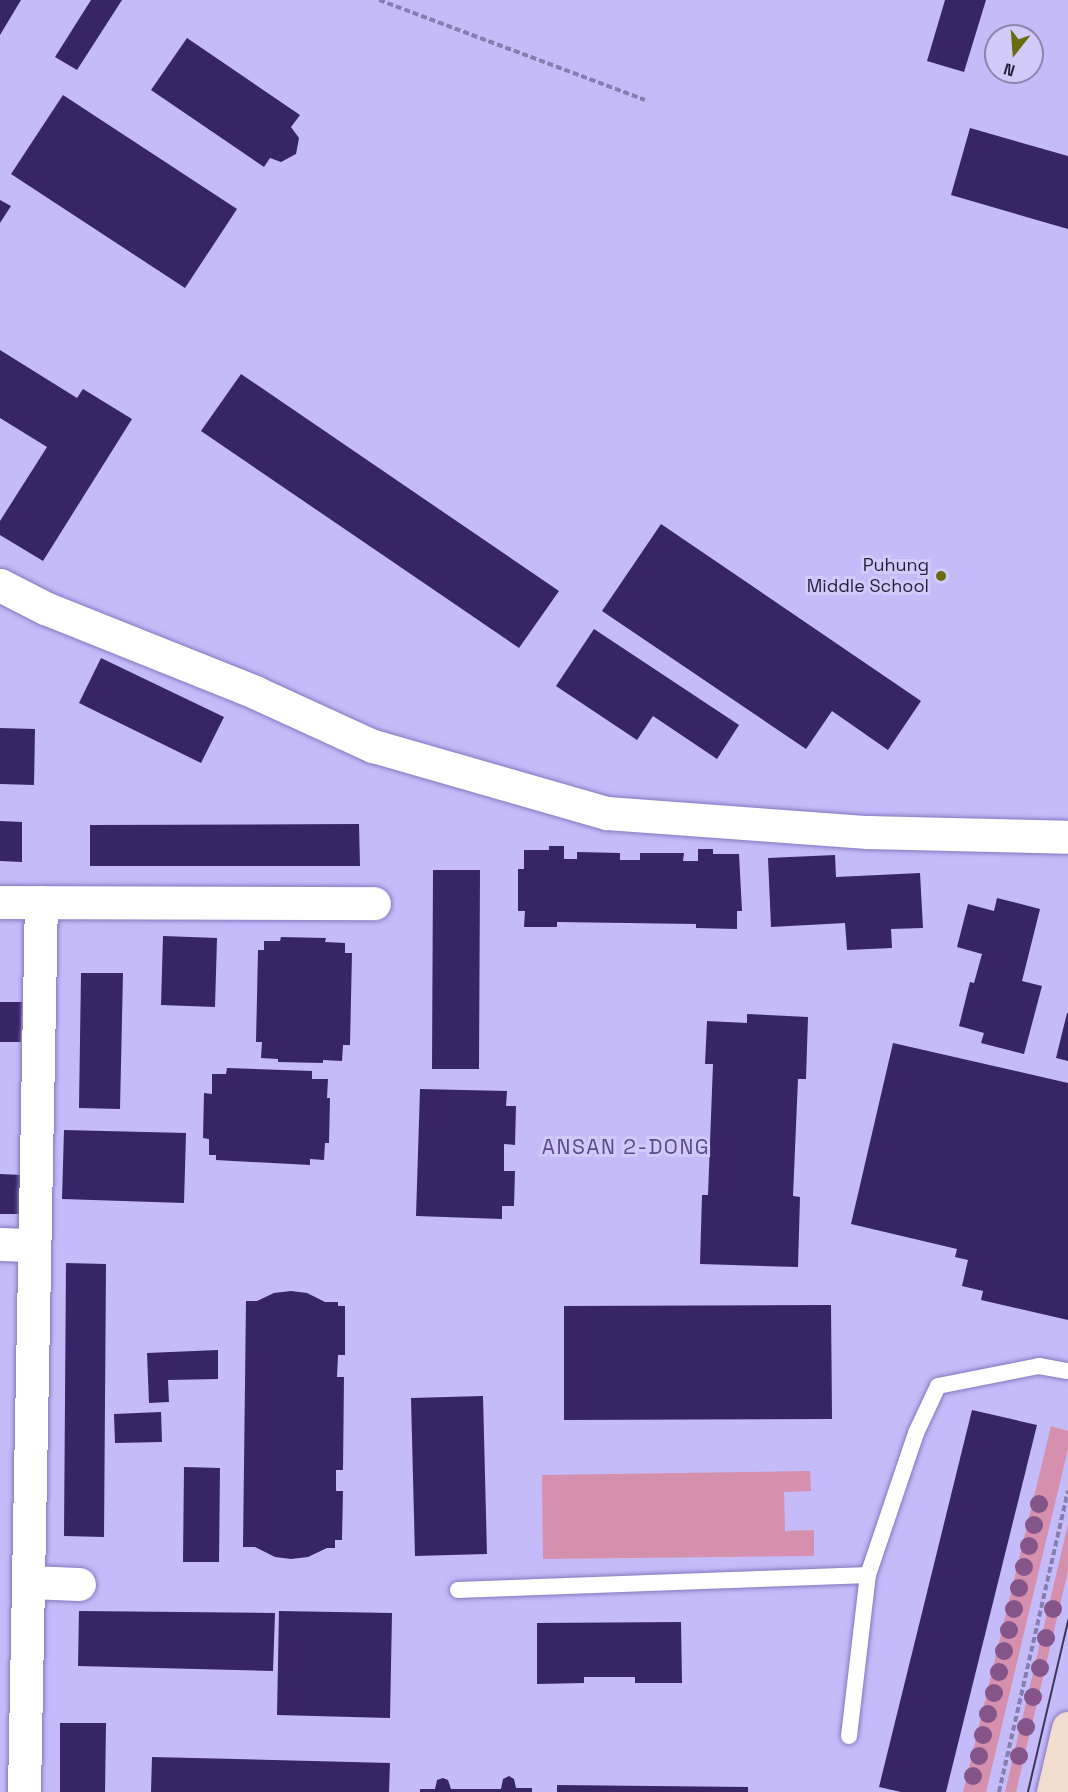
<!DOCTYPE html>
<html>
<head>
<meta charset="utf-8">
<style>
  body { margin:0 }
  #map { position:relative; width:1068px; height:1792px; overflow:hidden; background:#c5bbf9; font-family:"Space Grotesk",sans-serif }
  div>[style] { position:absolute }
  [style*='--x'] { left:calc(var(--x)*1px); top:calc(var(--y)*1px); width:calc(var(--w)*1px); rotate:calc(var(--a)*1deg) }
  .green>* { inset:0; background:#d590ae }
  .building>* { inset:0; background:#372565 }
  .path>* { height:4px; margin-top:-2px; transform-origin:0; background:repeating-linear-gradient(90deg,#877eb0 0 6px,transparent 0 9px) }
  .roads { filter:drop-shadow(0 0 2px #8576bf) drop-shadow(0 0 2px #8576bf) }
  .lane>* { height:16px; margin:-8px; padding:0 8px; transform-origin:8px; border-radius:8px; background:#fff }
  .street>* { height:33px; margin:-16.5px; padding:0 16.5px; transform-origin:16.5px; border-radius:16.5px; background:#fff }
  .secondary>* { height:33px; margin:-16.5px; padding:0 16.5px; transform-origin:16.5px; border-radius:16.5px; background:#f2dcce }
  .tram>* { height:1.5px; margin:-0.75px; padding:0 0.75px; transform-origin:0.75px; border-radius:0.75px; background:#3d3658 }
  .trees>* { width:18px; height:18px; margin:-9px; border-radius:50%; background:#85558a }
  .dots>* { width:16px; height:16px; translate:-50% -50%; box-sizing:border-box; border:3px solid #d2caf9; border-radius:50% }
  span { translate:-50% -50%; white-space:nowrap; text-align:center; line-height:1.15; -webkit-text-stroke:6px #d2caf9; paint-order:stroke }
  .poi-label { font-size:18px; color:#251e3c }
  .right { translate:-100% -50%; text-align:right }
  .quarter-label { font-size:21px; color:#59498d; letter-spacing:1.5px }
  .north { position:absolute; left:984px; top:24px; width:60px; height:60px; box-sizing:border-box; background:#d2caf9; border:2px solid #8d85ad; border-radius:50%; rotate:197deg; font-size:16px; font-weight:700; line-height:24px; text-align:center; color:#251e3c }
  .north::after { content:''; display:block; margin:auto; width:21px; height:27px; background:#696d10; clip-path:polygon(50% 0,100% 100%,50% 72%,0 100%) }
</style>
</head>
<body>
<div id="map">
  <div class="green">
    <div style="clip-path:polygon(1051px 1426px,1068px 1431px,1068px 1449px,986px 1792px,963px 1792px)"></div>
    <div style="clip-path:polygon(810px 1471px,811px 1491px,784px 1492px,785px 1531px,814px 1530px,814px 1556px,543px 1559px,542px 1475px)"></div>
    <div style="clip-path:polygon(1068px 1524px,1068px 1571px,1016px 1792px,1005px 1792px)"></div>
  </div>
  <div class="building">
    <div style="clip-path:polygon(0 0,21px 0,0 35px)"></div>
    <div style="clip-path:polygon(91px 0,122px 0,77px 70px,55px 57px)"></div>
    <div style="clip-path:polygon(945px 0,986px 0,964px 72px,927px 61px)"></div>
    <div style="clip-path:polygon(187px 38px,300px 115px,291px 127px,299px 138px,296px 154px,281px 162px,270px 158px,264px 167px,151px 90px)"></div>
    <div style="clip-path:polygon(63px 95px,237px 209px,185px 288px,11px 174px)"></div>
    <div style="clip-path:polygon(970px 128px,1068px 156px,1068px 229px,951px 195px)"></div>
    <div style="clip-path:polygon(0 200px,11px 206px,0 223px)"></div>
    <div style="clip-path:polygon(0 350px,77px 398px,83px 389px,132px 419px,43px 561px,0 535px,0 521px,47px 447px,0 418px)"></div>
    <div style="clip-path:polygon(241px 374px,559px 591px,519px 648px,201px 431px)"></div>
    <div style="clip-path:polygon(661px 524px,921px 701px,888px 750px,832px 711px,806px 749px,602px 611px)"></div>
    <div style="clip-path:polygon(594px 629px,739px 725px,717px 759px,653px 716px,637px 740px,556px 686px)"></div>
    <div style="clip-path:polygon(101px 658px,224px 717px,201px 763px,79px 703px)"></div>
    <div style="clip-path:polygon(0 728px,35px 729px,34px 785px,0 784px)"></div>
    <div style="clip-path:polygon(0 821px,22px 822px,22px 862px,0 861px)"></div>
    <div style="clip-path:polygon(359px 824px,360px 866px,90px 866px,90px 825px)"></div>
    <div style="clip-path:polygon(549px 846px,564px 846px,564px 859px,577px 859px,577px 852px,620px 853px,620px 860px,640px 860px,640px 853px,684px 853px,683px 861px,698px 861px,698px 849px,713px 849px,713px 854px,739px 854px,742px 911px,737px 911px,737px 929px,696px 928px,696px 924px,557px 922px,557px 927px,524px 927px,525px 911px,518px 911px,518px 869px,524px 869px,524px 850px,549px 850px)"></div>
    <div style="clip-path:polygon(835px 855px,836px 877px,920px 873px,923px 928px,891px 929px,892px 948px,847px 950px,845px 923px,771px 927px,768px 858px)"></div>
    <div style="clip-path:polygon(433px 870px,480px 870px,479px 1069px,432px 1069px)"></div>
    <div style="clip-path:polygon(997px 898px,1040px 909px,1022px 981px,1042px 986px,1024px 1054px,981px 1043px,984px 1033px,959px 1026px,970px 982px,974px 983px,982px 954px,957px 947px,968px 904px,994px 911px)"></div>
    <div style="clip-path:polygon(163px 936px,217px 938px,215px 1007px,161px 1005px)"></div>
    <div style="clip-path:polygon(281px 937px,326px 938px,325px 942px,345px 943px,345px 953px,352px 953px,350px 1045px,343px 1045px,342px 1061px,323px 1060px,323px 1063px,278px 1062px,278px 1059px,261px 1058px,262px 1042px,256px 1042px,258px 950px,264px 950px,264px 941px,280px 941px)"></div>
    <div style="clip-path:polygon(81px 973px,123px 973px,120px 1109px,79px 1108px)"></div>
    <div style="clip-path:polygon(0 1002px,22px 1002px,21px 1042px,0 1042px)"></div>
    <div style="clip-path:polygon(1067px 1013px,1068px 1013px,1068px 1061px,1056px 1058px)"></div>
    <div style="clip-path:polygon(747px 1014px,808px 1017px,806px 1079px,798px 1079px,793px 1196px,800px 1197px,798px 1267px,700px 1264px,702px 1195px,708px 1195px,713px 1064px,705px 1064px,707px 1021px,747px 1023px)"></div>
    <div style="clip-path:polygon(893px 1043px,1068px 1083px,1068px 1320px,981px 1300px,983px 1291px,962px 1286px,968px 1260px,955px 1257px,957px 1249px,851px 1224px)"></div>
    <div style="clip-path:polygon(227px 1068px,312px 1071px,312px 1079px,328px 1079px,327px 1098px,330px 1098px,329px 1143px,325px 1143px,324px 1160px,310px 1159px,310px 1165px,216px 1160px,216px 1155px,209px 1155px,209px 1139px,203px 1138px,204px 1093px,212px 1094px,212px 1074px,226px 1074px)"></div>
    <div style="clip-path:polygon(420px 1089px,507px 1091px,506px 1106px,516px 1106px,515px 1145px,504px 1144px,504px 1171px,515px 1171px,514px 1206px,502px 1206px,502px 1219px,416px 1216px)"></div>
    <div style="clip-path:polygon(64px 1130px,186px 1133px,184px 1203px,62px 1199px)"></div>
    <div style="clip-path:polygon(0 1174px,21px 1175px,21px 1214px,0 1214px)"></div>
    <div style="clip-path:polygon(66px 1263px,106px 1264px,104px 1537px,64px 1536px)"></div>
    <div style="clip-path:polygon(291px 1291px,307px 1293px,325px 1302px,338px 1302px,338px 1306px,345px 1306px,345px 1355px,338px 1355px,337px 1377px,344px 1377px,343px 1470px,336px 1470px,336px 1491px,343px 1491px,342px 1540px,335px 1540px,335px 1548px,327px 1548px,308px 1557px,291px 1559px,275px 1557px,255px 1547px,243px 1547px,246px 1301px,257px 1301px,274px 1293px)"></div>
    <div style="clip-path:polygon(831px 1305px,832px 1419px,564px 1420px,564px 1306px)"></div>
    <div style="clip-path:polygon(218px 1350px,218px 1379px,168px 1380px,169px 1402px,149px 1403px,147px 1353px)"></div>
    <div style="clip-path:polygon(483px 1396px,487px 1554px,415px 1556px,411px 1398px)"></div>
    <div style="clip-path:polygon(972px 1410px,1037px 1425px,946px 1792px,901px 1792px,879px 1787px)"></div>
    <div style="clip-path:polygon(161px 1412px,162px 1442px,115px 1443px,114px 1414px)"></div>
    <div style="clip-path:polygon(184px 1467px,220px 1468px,219px 1562px,183px 1562px)"></div>
    <div style="clip-path:polygon(79px 1611px,275px 1613px,273px 1671px,78px 1666px)"></div>
    <div style="clip-path:polygon(279px 1611px,392px 1613px,390px 1718px,277px 1715px)"></div>
    <div style="clip-path:polygon(681px 1622px,682px 1683px,635px 1683px,635px 1677px,584px 1677px,584px 1683px,537px 1684px,537px 1623px)"></div>
    <div style="clip-path:polygon(60px 1723px,106px 1723px,105px 1792px,60px 1792px)"></div>
    <div style="clip-path:polygon(152px 1757px,390px 1763px,389px 1792px,151px 1792px)"></div>
    <div style="clip-path:polygon(509px 1776px,514px 1779px,516px 1788px,532px 1788px,532px 1792px,420px 1792px,420px 1789px,435px 1789px,437px 1780px,443px 1778px,448px 1780px,451px 1789px,501px 1789px,503px 1779px)"></div>
    <div style="clip-path:polygon(557px 1785px,748px 1787px,748px 1792px,557px 1792px)"></div>
  </div>
  <div class="path">
    <div style="--x:379;--y:0;--w:284;--a:20.6"></div>
    <div style="--x:999;--y:1792;--w:309;--a:-77.1"></div>
  </div>
  <div class="roads">
    <div class="lane">
      <div style="--x:458;--y:1590;--w:410;--a:-2.1"></div>
      <div style="--x:849;--y:1736;--w:162;--a:-83.3"></div>
      <div style="--x:868;--y:1575;--w:150;--a:-71.3"></div>
      <div style="--x:916;--y:1433;--w:52;--a:-64.9"></div>
      <div style="--x:938;--y:1386;--w:103;--a:-11.2"></div>
      <div style="--x:1039;--y:1366;--w:29;--a:10"></div>
    </div>
    <div class="street">
      <div style="--x:0;--y:585;--w:51;--a:27.1"></div>
      <div style="--x:45;--y:608;--w:228;--a:21.8"></div>
      <div style="--x:257;--y:693;--w:128;--a:24.6"></div>
      <div style="--x:373;--y:746;--w:243;--a:16"></div>
      <div style="--x:607;--y:813;--w:261;--a:4.2"></div>
      <div style="--x:867;--y:832;--w:199;--a:1.4"></div>
      <div style="--x:0;--y:902;--w:374;--a:0.2"></div>
      <div style="--x:0;--y:1244;--w:33;--a:2"></div>
      <div style="--x:29;--y:1582;--w:50;--a:2.3"></div>
      <div style="--x:24;--y:1792;--w:890;--a:-88.91"></div>
    </div>
    <div class="secondary">
      <div style="--x:1053;--y:1792;--w:66;--a:-76.8"></div>
    </div>
  </div>
  <div class="tram">
    <div style="--x:1028;--y:1792;--w:176;--a:-76.8"></div>
  </div>
  <div class="trees">
    <div style="left:1039px;top:1504px"></div>
    <div style="left:1034px;top:1525px"></div>
    <div style="left:1029px;top:1546px"></div>
    <div style="left:1024px;top:1567px"></div>
    <div style="left:1019px;top:1588px"></div>
    <div style="left:1014px;top:1609px"></div>
    <div style="left:1053px;top:1609px"></div>
    <div style="left:1009px;top:1630px"></div>
    <div style="left:1046px;top:1638px"></div>
    <div style="left:1004px;top:1651px"></div>
    <div style="left:1040px;top:1668px"></div>
    <div style="left:999px;top:1672px"></div>
    <div style="left:994px;top:1693px"></div>
    <div style="left:1033px;top:1697px"></div>
    <div style="left:988px;top:1714px"></div>
    <div style="left:1026px;top:1727px"></div>
    <div style="left:983px;top:1735px"></div>
    <div style="left:979px;top:1756px"></div>
    <div style="left:1019px;top:1756px"></div>
    <div style="left:973px;top:1776px"></div>
  </div>
  <div class="dots">
    <div style="left:941px;top:576px;background:#696d10"></div>
  </div>
  <div class="poi-label">
    <span class="right" style="left:929px;top:576px">Puhung<br>Middle School</span>
  </div>
  <div class="quarter-label">
    <span style="left:626px;top:1147px">ANSAN 2-DONG</span>
  </div>
  <div class="north">N</div>
</div>
</body>
</html>
